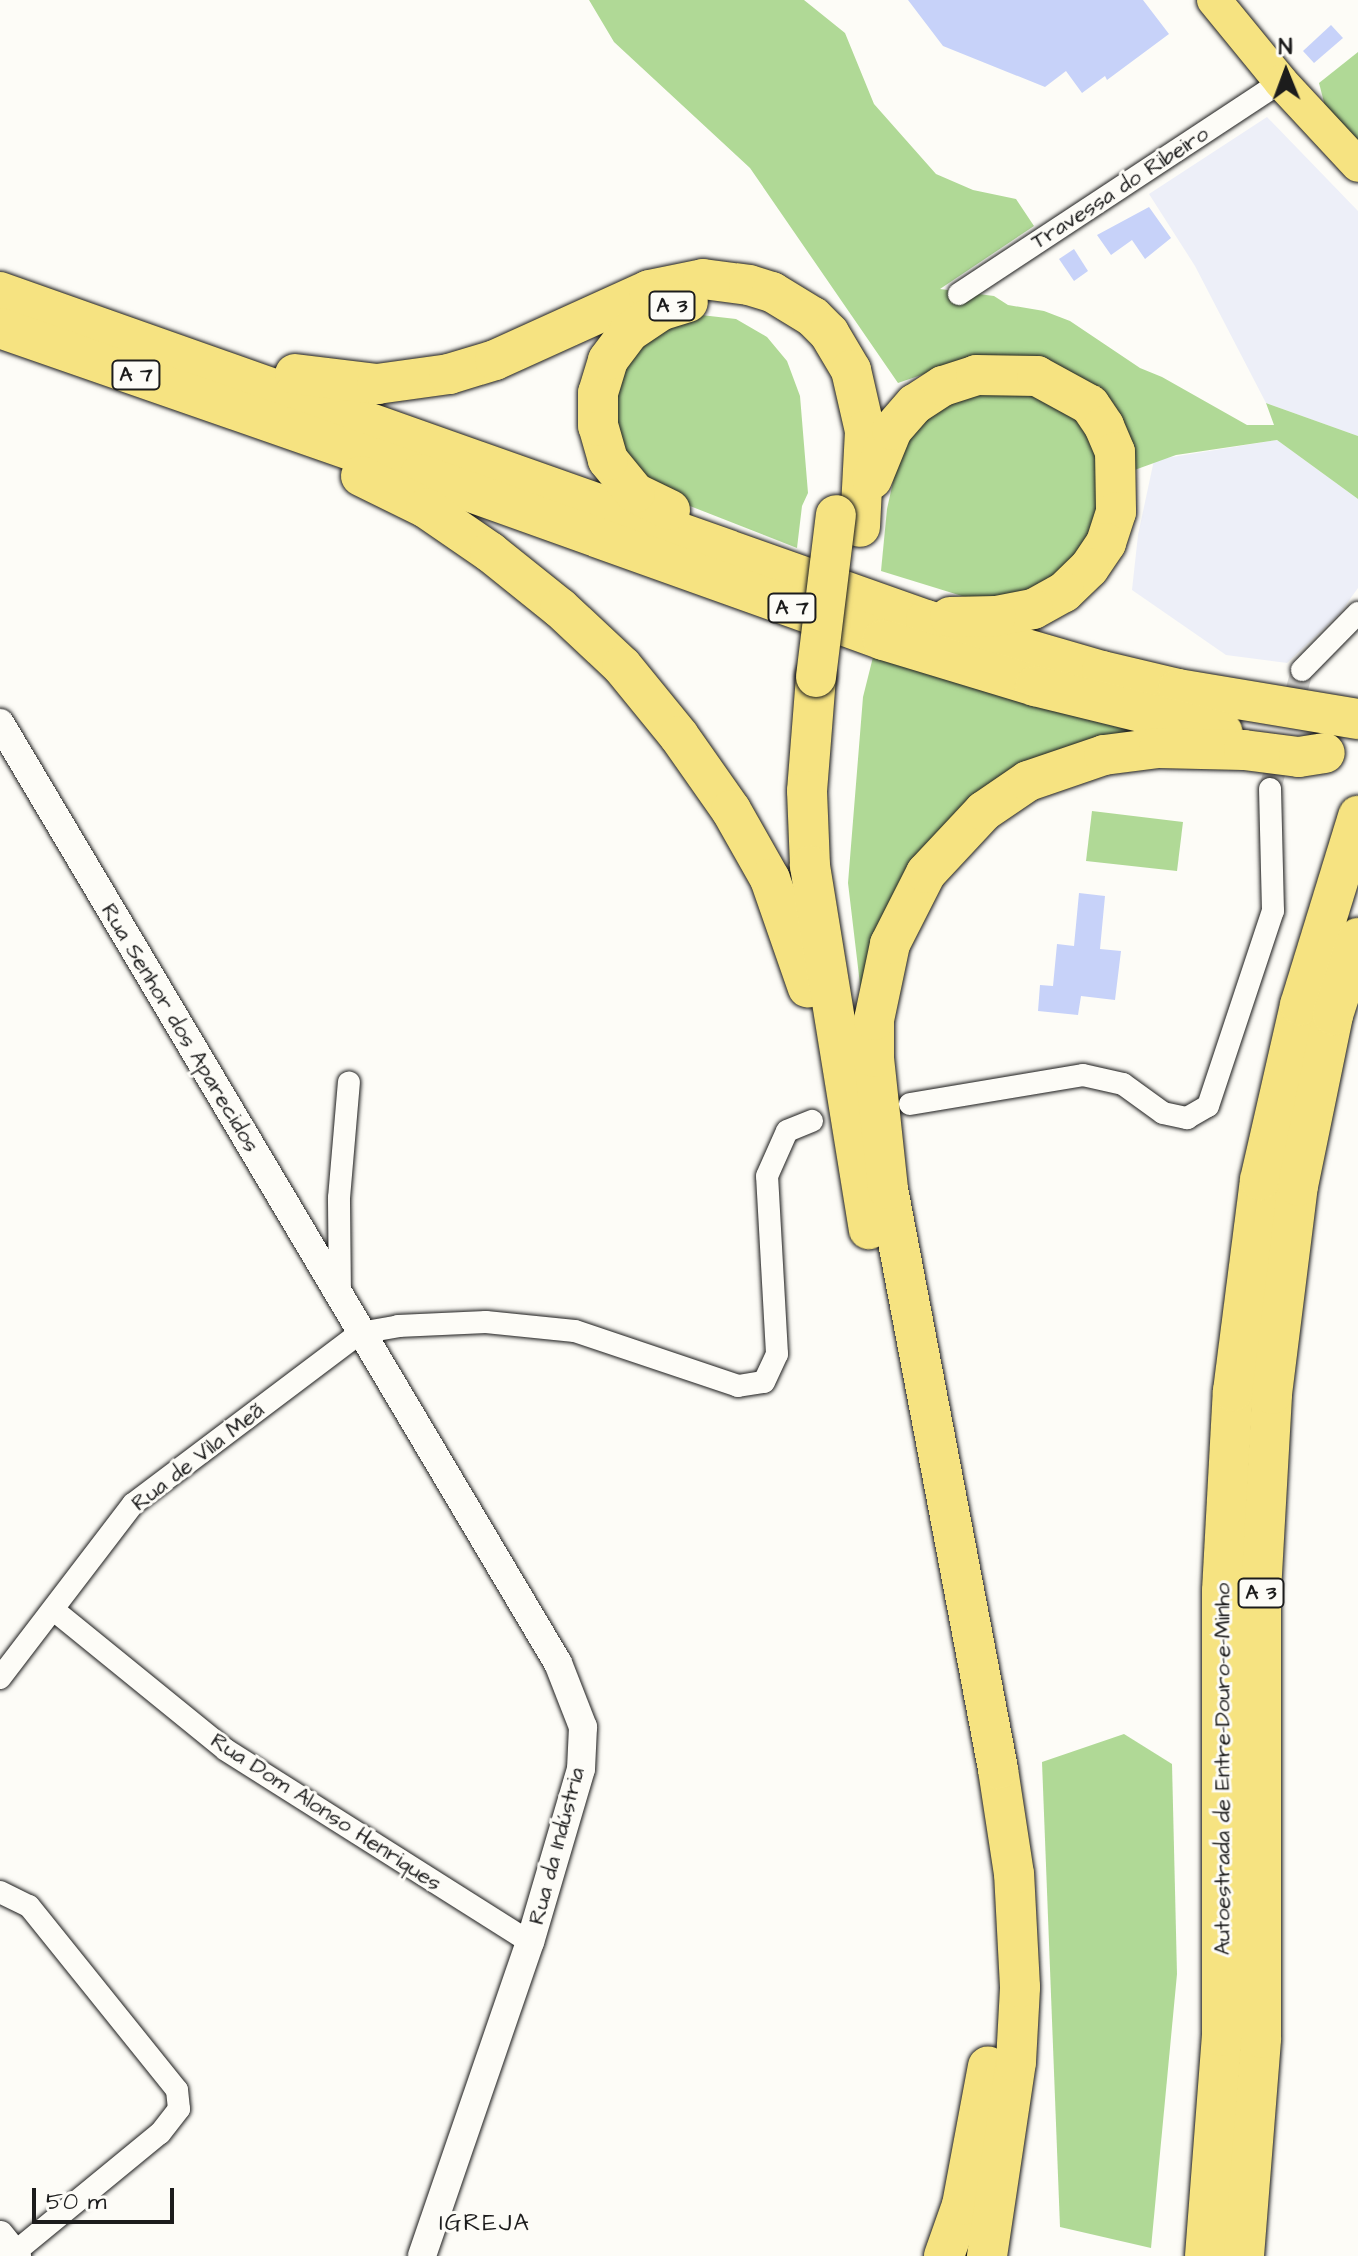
<!DOCTYPE html>
<html>
<head>
<meta charset="utf-8">
<style>
  body { margin:0 }
  #map { position:relative; width:1358px; height:2256px; overflow:hidden; background:#fdfcf7; font-family:"Architects Daughter",sans-serif }
  div>[style] { position:absolute }
  [style*='--x'] { left:calc(var(--x)*1px); top:calc(var(--y)*1px); width:calc(var(--w)*1px); rotate:calc(var(--a)*1deg) }
  .built>* { inset:0; background:#edeff8 }
  .green>* { inset:0; background:#b0d996 }
  .building>* { inset:0; background:#c7d2f9 }
  .minor-tunnel>* { height:22px; margin-top:-11px; transform-origin:0; background:repeating-linear-gradient(90deg,#dbdad6 0 22px,transparent 0 33px) }
  .roads { filter:drop-shadow(0 0 2px #1c1c1c) drop-shadow(0 0 2px #1c1c1c) }
  .minor>* { height:22px; margin:-11px; padding:0 11px; transform-origin:11px; border-radius:11px; background:#fdfcf7 }
  .tertiary>* { height:28px; margin:-14px; padding:0 14px; transform-origin:14px; border-radius:14px; background:#fdfcf7 }
  .primary>* { height:34px; margin:-17px; padding:0 17px; transform-origin:17px; border-radius:17px; background:#f6e381 }
  .motorway>* { height:40px; margin:-20px; padding:0 20px; transform-origin:20px; border-radius:20px; background:#f6e381 }
  .bridges { filter:drop-shadow(0 0 2px #1c1c1c) drop-shadow(0 0 2px #1c1c1c) }
  .motorway-bridge>* { height:40px; margin:-20px; padding:0 20px; transform-origin:20px; border-radius:20px; background:#f6e381 }
  span { translate:-50% -50%; white-space:nowrap; text-align:center; line-height:1.15; -webkit-text-stroke:6px #fdfcf7; paint-order:stroke }
  .shield-label span { padding:2px 6px; background:#fdfcf7; border:2px solid; border-radius:6px; -webkit-text-stroke-width:0 }
  .shield-label { font-size:20px; color:#1c1c1c; font-weight:700 }
  .street-label { font-size:22px; color:#1c1c1c }
  .neighbourhood-label { font-size:24px; color:#1c1c1c; letter-spacing:2px }
  .north { position:absolute; left:1246px; top:32px; width:80px; height:80px; -webkit-text-stroke:6px #fdfcf7; paint-order:stroke; rotate:359deg; font-size:22px; font-weight:700; line-height:32px; text-align:center; color:#1c1c1c }
  .north::after { content:''; display:block; margin:auto; width:28px; height:36px; background:#1c1c1c; clip-path:polygon(50% 0,100% 100%,50% 72%,0 100%) }
  .scale { position:absolute; left:32px; top:2188px; width:142px; height:36px; box-sizing:border-box; border:4px solid #1c1c1c; border-top:0; padding-left:10px; font-size:24px; line-height:28px; white-space:nowrap; color:#1c1c1c; -webkit-text-stroke:6px #fdfcf7; paint-order:stroke }
</style>
</head>
<body>
<div id="map">
  <div class="built">
    <div style="clip-path:polygon(1267px 117px,1358px 211px,1358px 436px,1266px 403px,1195px 266px,1149px 194px)"></div>
    <div style="clip-path:polygon(1277px 440px,1358px 499px,1358px 588px,1340px 613px,1287px 663px,1226px 655px,1132px 590px,1138px 535px,1154px 460px)"></div>
  </div>
  <div class="green">
    <div style="clip-path:polygon(589px 0,804px 0,845px 33px,874px 104px,936px 174px,973px 190px,1016px 199px,1034px 226px,940px 289px,994px 296px,1008px 305px,1044px 311px,1070px 321px,1140px 368px,1162px 377px,1247px 425px,1274px 425px,1266px 403px,1358px 436px,1358px 499px,1277px 440px,1176px 455px,1129px 472px,1100px 405px,956px 363px,898px 383px,750px 168px,614px 42px)"></div>
    <div style="clip-path:polygon(1358px 52px,1358px 152px,1327px 114px,1319px 83px)"></div>
    <div style="clip-path:polygon(701px 315px,736px 319px,767px 337px,787px 361px,800px 396px,808px 493px,802px 506px,797px 548px,667px 497px,625px 455px,617px 431px,614px 402px,620px 377px,638px 345px,667px 325px)"></div>
    <div style="clip-path:polygon(1025px 389px,1062px 404px,1088px 428px,1104px 486px,1085px 551px,1033px 594px,975px 600px,881px 571px,887px 509px,897px 464px,914px 430px,958px 396px)"></div>
    <div style="clip-path:polygon(873px 657px,1023px 703px,1141px 733px,989px 789px,864px 1018px,848px 883px,863px 697px)"></div>
    <div style="clip-path:polygon(1092px 811px,1183px 822px,1177px 871px,1086px 861px)"></div>
    <div style="clip-path:polygon(1124px 1734px,1172px 1764px,1177px 1974px,1151px 2248px,1060px 2227px,1042px 1762px)"></div>
  </div>
  <div class="building">
    <div style="clip-path:polygon(908px 0,1143px 0,1169px 34px,1107px 80px,1105px 76px,1082px 93px,1066px 71px,1045px 87px,943px 46px)"></div>
    <div style="clip-path:polygon(1331px 25px,1343px 38px,1314px 63px,1303px 51px)"></div>
    <div style="clip-path:polygon(1149px 207px,1171px 238px,1145px 259px,1132px 240px,1111px 255px,1097px 235px)"></div>
    <div style="clip-path:polygon(1074px 249px,1088px 271px,1074px 281px,1059px 259px)"></div>
    <div style="clip-path:polygon(1079px 893px,1105px 896px,1100px 949px,1121px 951px,1115px 1000px,1081px 996px,1078px 1015px,1038px 1011px,1040px 985px,1053px 986px,1057px 944px,1074px 946px)"></div>
  </div>
  <div class="minor-tunnel">
    <div style="--x:1270;--y:789;--w:123;--a:-74.9"></div>
  </div>
  <div class="roads">
    <div class="minor">
      <div style="--x:959;--y:294;--w:386;--a:-33.4"></div>
      <div style="--x:1302;--y:670;--w:80;--a:-45.5"></div>
      <div style="--x:910;--y:1104;--w:175;--a:-9.5"></div>
      <div style="--x:1083;--y:1075;--w:41;--a:12.7"></div>
      <div style="--x:1123;--y:1084;--w:49;--a:35.9"></div>
      <div style="--x:1163;--y:1113;--w:25;--a:12"></div>
      <div style="--x:1187;--y:1118;--w:24;--a:-30"></div>
      <div style="--x:1208;--y:1106;--w:206;--a:-71.6"></div>
      <div style="--x:1273;--y:911;--w:122;--a:-91.4"></div>
      <div style="--x:340;--y:1298;--w:100;--a:-90.6"></div>
      <div style="--x:339;--y:1198;--w:116;--a:-85.1"></div>
      <div style="--x:55;--y:1611;--w:220;--a:39.1"></div>
      <div style="--x:226;--y:1750;--w:360;--a:32.3"></div>
      <div style="--x:0;--y:1678;--w:219;--a:-52.6"></div>
      <div style="--x:133;--y:1504;--w:284;--a:-37"></div>
      <div style="--x:360;--y:1333;--w:39;--a:-10"></div>
      <div style="--x:398;--y:1326;--w:88;--a:-2.6"></div>
      <div style="--x:486;--y:1322;--w:89;--a:5.8"></div>
      <div style="--x:575;--y:1331;--w:172;--a:18.6"></div>
      <div style="--x:738;--y:1386;--w:26;--a:-9"></div>
      <div style="--x:764;--y:1382;--w:31;--a:-65"></div>
      <div style="--x:777;--y:1354;--w:178;--a:-93.2"></div>
      <div style="--x:767;--y:1176;--w:49;--a:-66"></div>
      <div style="--x:787;--y:1131;--w:27;--a:-22"></div>
      <div style="--x:0;--y:1892;--w:32;--a:26"></div>
      <div style="--x:29;--y:1906;--w:236;--a:51.2"></div>
      <div style="--x:177;--y:2090;--w:19;--a:84"></div>
      <div style="--x:179;--y:2109;--w:31;--a:128"></div>
      <div style="--x:160;--y:2133;--w:189;--a:140.6"></div>
    </div>
    <div class="tertiary">
      <div style="--x:0;--y:723;--w:1093;--a:59.31"></div>
      <div style="--x:558;--y:1663;--w:69;--a:68.7"></div>
      <div style="--x:583;--y:1727;--w:42;--a:92.7"></div>
      <div style="--x:581;--y:1769;--w:180;--a:106.4"></div>
      <div style="--x:530;--y:1942;--w:332;--a:109"></div>
      <div style="--x:0;--y:2235;--w:27;--a:51"></div>
    </div>
    <div class="primary">
      <div style="--x:1214;--y:0;--w:106;--a:50.7"></div>
      <div style="--x:1281;--y:82;--w:113;--a:47.1"></div>
    </div>
    <div class="motorway">
      <div style="--x:0;--y:292;--w:982;--a:19.5"></div>
      <div style="--x:926;--y:620;--w:183;--a:16.2"></div>
      <div style="--x:1102;--y:671;--w:78;--a:13.3"></div>
      <div style="--x:1178;--y:689;--w:182;--a:9.5"></div>
      <div style="--x:0;--y:328;--w:445;--a:19.2"></div>
      <div style="--x:420;--y:474;--w:492;--a:19.7"></div>
      <div style="--x:883;--y:640;--w:159;--a:16.8"></div>
      <div style="--x:1035;--y:686;--w:193;--a:13.8"></div>
      <div style="--x:295;--y:374;--w:83;--a:7"></div>
      <div style="--x:377;--y:384;--w:73;--a:-7.9"></div>
      <div style="--x:449;--y:374;--w:48;--a:-16.9"></div>
      <div style="--x:495;--y:360;--w:169;--a:-24.4"></div>
      <div style="--x:649;--y:290;--w:55;--a:-11.5"></div>
      <div style="--x:703;--y:279;--w:46;--a:7.4"></div>
      <div style="--x:749;--y:285;--w:24;--a:17"></div>
      <div style="--x:772;--y:292;--w:48;--a:31.4"></div>
      <div style="--x:813;--y:317;--w:23;--a:45"></div>
      <div style="--x:829;--y:333;--w:43;--a:59.3"></div>
      <div style="--x:851;--y:370;--w:63;--a:77.1"></div>
      <div style="--x:865;--y:431;--w:96;--a:93"></div>
      <div style="--x:361;--y:476;--w:72;--a:26.2"></div>
      <div style="--x:426;--y:508;--w:78;--a:34.5"></div>
      <div style="--x:490;--y:552;--w:90;--a:38.7"></div>
      <div style="--x:560;--y:608;--w:85;--a:43.1"></div>
      <div style="--x:622;--y:666;--w:90;--a:50.8"></div>
      <div style="--x:679;--y:736;--w:90;--a:54.9"></div>
      <div style="--x:731;--y:810;--w:79;--a:60.5"></div>
      <div style="--x:770;--y:879;--w:115;--a:70.8"></div>
      <div style="--x:872;--y:479;--w:53;--a:-67.8"></div>
      <div style="--x:892;--y:430;--w:35;--a:-49"></div>
      <div style="--x:915;--y:404;--w:33;--a:-33"></div>
      <div style="--x:943;--y:386;--w:35;--a:-18"></div>
      <div style="--x:976;--y:375;--w:61;--a:0.9"></div>
      <div style="--x:1037;--y:376;--w:60;--a:28.7"></div>
      <div style="--x:1090;--y:405;--w:25;--a:56"></div>
      <div style="--x:1104;--y:426;--w:28;--a:67"></div>
      <div style="--x:1115;--y:452;--w:60;--a:89"></div>
      <div style="--x:1116;--y:512;--w:33;--a:108"></div>
      <div style="--x:1106;--y:543;--w:30;--a:124"></div>
      <div style="--x:1089;--y:568;--w:35;--a:136"></div>
      <div style="--x:1064;--y:592;--w:35;--a:151"></div>
      <div style="--x:1033;--y:609;--w:38;--a:169"></div>
      <div style="--x:996;--y:616;--w:46;--a:178.8"></div>
      <div style="--x:670;--y:510;--w:39;--a:-154"></div>
      <div style="--x:635;--y:493;--w:43;--a:-129.3"></div>
      <div style="--x:608;--y:460;--w:35;--a:-106"></div>
      <div style="--x:598;--y:426;--w:33;--a:-90"></div>
      <div style="--x:598;--y:393;--w:34;--a:-73"></div>
      <div style="--x:608;--y:360;--w:35;--a:-53"></div>
      <div style="--x:629;--y:332;--w:40;--a:-34"></div>
      <div style="--x:662;--y:310;--w:27;--a:-17"></div>
      <div style="--x:816;--y:677;--w:114;--a:94.5"></div>
      <div style="--x:807;--y:791;--w:75;--a:87.7"></div>
      <div style="--x:810;--y:866;--w:368;--a:80.8"></div>
      <div style="--x:944;--y:2256;--w:54;--a:-70.6"></div>
      <div style="--x:962;--y:2205;--w:141;--a:-79.4"></div>
      <div style="--x:987;--y:2256;--w:196;--a:-81.5"></div>
      <div style="--x:1016;--y:2062;--w:75;--a:-86.9"></div>
      <div style="--x:1020;--y:1987;--w:113;--a:-93"></div>
      <div style="--x:1014;--y:1874;--w:106;--a:-98.7"></div>
      <div style="--x:998;--y:1769;--w:590;--a:-100.74"></div>
      <div style="--x:888;--y:1189;--w:133;--a:-96.1"></div>
      <div style="--x:874;--y:1057;--w:37;--a:-90"></div>
      <div style="--x:874;--y:1020;--w:78;--a:-78.1"></div>
      <div style="--x:890;--y:944;--w:80;--a:-63.1"></div>
      <div style="--x:926;--y:873;--w:85;--a:-46.9"></div>
      <div style="--x:984;--y:811;--w:53;--a:-34.3"></div>
      <div style="--x:1028;--y:781;--w:80;--a:-18.9"></div>
      <div style="--x:1104;--y:755;--w:55;--a:-7.3"></div>
      <div style="--x:1159;--y:748;--w:85;--a:1.3"></div>
      <div style="--x:1244;--y:750;--w:55;--a:7.3"></div>
      <div style="--x:1299;--y:757;--w:26;--a:-9"></div>
      <div style="--x:1205;--y:2256;--w:221;--a:-85.6"></div>
      <div style="--x:1222;--y:2036;--w:445;--a:-90"></div>
      <div style="--x:1222;--y:1591;--w:200;--a:-86.9"></div>
      <div style="--x:1233;--y:1391;--w:213;--a:-82.7"></div>
      <div style="--x:1260;--y:1180;--w:180;--a:-77.1"></div>
      <div style="--x:1300;--y:1005;--w:198;--a:-72.9"></div>
      <div style="--x:1244;--y:2256;--w:219;--a:-85.5"></div>
      <div style="--x:1261;--y:2038;--w:446;--a:-90"></div>
      <div style="--x:1261;--y:1592;--w:198;--a:-86.8"></div>
      <div style="--x:1272;--y:1394;--w:210;--a:-82.9"></div>
      <div style="--x:1298;--y:1186;--w:175;--a:-78.4"></div>
      <div style="--x:1333;--y:1015;--w:81;--a:-72"></div>
    </div>
  </div>
  <div class="bridges">
    <div class="motorway-bridge">
      <div style="--x:816;--y:677;--w:163;--a:-83"></div>
    </div>
  </div>
  <div class="shield-label">
    <span style="left:672px;top:306px">A 3</span>
    <span style="left:136px;top:375px">A 7</span>
    <span style="left:792px;top:608px">A 7</span>
    <span style="left:1261px;top:1593px">A 3</span>
  </div>
  <div class="street-label">
    <span style="left:1120px;top:188px;rotate:-33deg">Travessa do Ribeiro</span>
    <span style="left:180px;top:1028px;rotate:59deg">Rua Senhor dos Aparecidos</span>
    <span style="left:198px;top:1457px;rotate:-38deg">Rua de Vila Meã</span>
    <span style="left:1223px;top:1769px;rotate:-90deg">Autoestrada de Entre-Douro-e-Minho</span>
    <span style="left:326px;top:1812px;rotate:33deg">Rua Dom Alonso Henriques</span>
    <span style="left:557px;top:1846px;rotate:-75deg">Rua da Indústria</span>
  </div>
  <div class="neighbourhood-label">
    <span style="left:485px;top:2224px">IGREJA</span>
  </div>
  <div class="north">N</div>
  <div class="scale">50 m</div>
</div>
</body>
</html>
